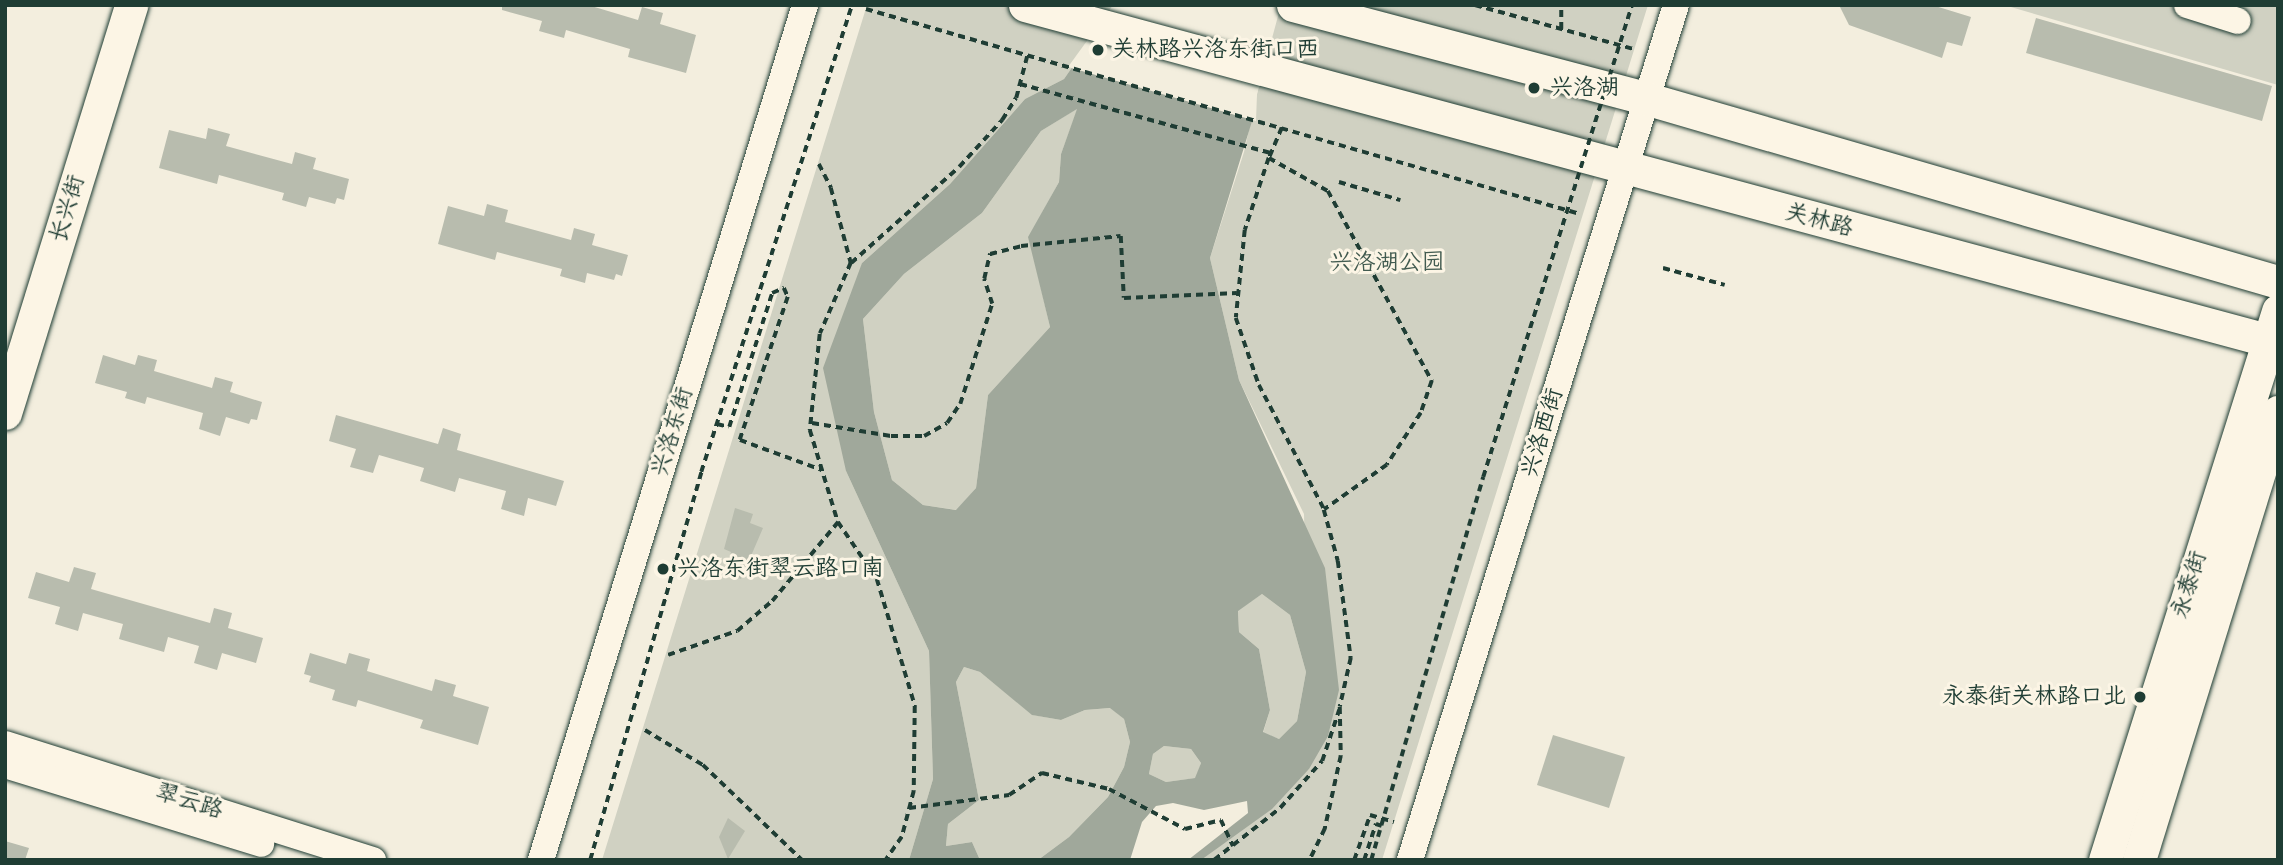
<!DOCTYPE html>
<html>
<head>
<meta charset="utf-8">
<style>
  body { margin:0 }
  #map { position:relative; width:2283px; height:865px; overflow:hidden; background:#f3eede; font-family:Kalam,"LXGW WenKai TC",sans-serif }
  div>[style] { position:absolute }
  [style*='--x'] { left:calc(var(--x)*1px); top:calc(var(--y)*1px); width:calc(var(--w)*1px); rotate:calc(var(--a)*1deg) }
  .green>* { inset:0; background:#d0d1c2 }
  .water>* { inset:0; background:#a0a89b }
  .pier>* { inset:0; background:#f3eede }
  .building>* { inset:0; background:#b8bcae }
  .path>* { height:3.5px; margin-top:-1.75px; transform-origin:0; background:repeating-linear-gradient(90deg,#1f3d34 0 7px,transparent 0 12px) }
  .roads { filter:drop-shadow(0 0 2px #1f3d34) drop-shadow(0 0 2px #1f3d34) }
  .minor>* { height:26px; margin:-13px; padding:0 13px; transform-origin:13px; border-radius:13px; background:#fcf5e5 }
  .major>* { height:33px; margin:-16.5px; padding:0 16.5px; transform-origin:16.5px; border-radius:16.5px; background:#fcf5e5 }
  .path-bridge>* { height:3.5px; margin-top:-1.75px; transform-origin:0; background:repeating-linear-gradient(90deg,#1f3d34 0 7px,transparent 0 12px) }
  .dots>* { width:19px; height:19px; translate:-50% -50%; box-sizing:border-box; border:4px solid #fcf5e5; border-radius:50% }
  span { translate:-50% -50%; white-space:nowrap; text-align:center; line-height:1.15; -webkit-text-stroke:6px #fcf5e5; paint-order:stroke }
  .poi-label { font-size:23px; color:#1f3d34 }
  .left { translate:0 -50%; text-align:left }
  .right { translate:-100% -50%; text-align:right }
  .street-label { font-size:23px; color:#1f3d34 }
  .park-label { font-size:23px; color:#425b50 }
  .frame { position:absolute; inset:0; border:7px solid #1f3d34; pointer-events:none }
</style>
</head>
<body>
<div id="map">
  <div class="green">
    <div style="clip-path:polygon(867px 5px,1117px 5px,1064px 79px,1025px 99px,950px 184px,862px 263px,846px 471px,929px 651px,933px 779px,909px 860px,602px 860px)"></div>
    <div style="clip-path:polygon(1277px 5px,1648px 5px,1382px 860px,1201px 860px,1309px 769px,1304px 514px,1239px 380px,1210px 258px,1244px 152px)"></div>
    <div style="clip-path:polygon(2004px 5px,2278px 5px,2278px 85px)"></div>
    <div style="clip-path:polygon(1078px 108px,1061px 154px,1059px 182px,1029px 237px,1050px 327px,988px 395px,976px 488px,957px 510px,923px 505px,892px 480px,874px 412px,863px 319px,904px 274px,982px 213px,1041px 131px)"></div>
    <div style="clip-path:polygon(1262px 594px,1290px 615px,1306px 672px,1297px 721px,1279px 739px,1263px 733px,1270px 710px,1259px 649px,1239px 632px,1238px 610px)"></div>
    <div style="clip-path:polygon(964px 667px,980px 672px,1033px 715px,1061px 720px,1085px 710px,1111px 708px,1124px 719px,1130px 742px,1124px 767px,1108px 797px,1069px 837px,1038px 860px,980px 860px,972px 842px,946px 846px,948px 824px,979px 800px,956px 682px)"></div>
    <div style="clip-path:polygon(1164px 746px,1191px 749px,1201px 763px,1196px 778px,1166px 782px,1149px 774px,1153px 754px)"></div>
  </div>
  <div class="water">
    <div style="clip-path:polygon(evenodd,1087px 46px,1258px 75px,1253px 118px,1210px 258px,1239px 380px,1325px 568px,1339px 690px,1328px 736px,1309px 769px,1272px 809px,1201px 860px,1188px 860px,1248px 813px,1247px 801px,1204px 810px,1173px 803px,1156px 806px,1142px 822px,1130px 860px,1038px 860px,1069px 837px,1108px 797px,1124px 767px,1130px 742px,1124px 719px,1110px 708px,1085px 710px,1061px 720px,1032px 715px,980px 672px,964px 667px,956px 682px,979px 800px,948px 824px,946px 846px,972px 842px,980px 860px,909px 860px,933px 779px,929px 651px,846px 471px,823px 368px,862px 263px,950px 184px,1025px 99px,1064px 79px,1087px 46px,1077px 109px,1061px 154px,1059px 182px,1028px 237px,1050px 327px,988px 395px,976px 488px,956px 510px,923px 505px,892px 480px,874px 412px,863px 319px,904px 274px,982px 213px,1041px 131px,1077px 109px,1087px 46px,1262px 594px,1290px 615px,1306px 672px,1297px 721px,1279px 739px,1263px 732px,1270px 710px,1259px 649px,1239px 632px,1238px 611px,1262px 594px,1087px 46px,1164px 746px,1191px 749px,1201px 763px,1195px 778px,1166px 782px,1149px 774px,1153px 754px,1164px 746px)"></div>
  </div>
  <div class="pier">
    <div style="clip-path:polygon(1113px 5px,1281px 5px,1257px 94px,1256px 121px,1068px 67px)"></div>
  </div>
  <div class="building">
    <div style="clip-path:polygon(502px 5px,588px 5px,638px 20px,642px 7px,663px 13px,660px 24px,696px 35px,686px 73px,628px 57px,630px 49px,566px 30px,564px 38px,539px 31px,542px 21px,502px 10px)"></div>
    <div style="clip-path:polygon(1839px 5px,1932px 5px,1971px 17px,1962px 46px,1947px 42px,1942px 58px,1849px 25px)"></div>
    <div style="clip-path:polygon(2036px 18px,2272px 86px,2262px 121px,2026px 53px)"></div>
    <div style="clip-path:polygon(208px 128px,230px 134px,226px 146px,292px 164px,295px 152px,316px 158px,313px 169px,349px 179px,344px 200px,337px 198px,335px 204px,309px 197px,306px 207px,282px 200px,284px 193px,219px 175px,217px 184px,159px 168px,169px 130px,206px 139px)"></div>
    <div style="clip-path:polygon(487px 204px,508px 210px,505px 222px,571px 240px,574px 228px,595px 234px,592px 245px,628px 255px,622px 276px,616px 274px,614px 280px,587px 273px,585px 283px,560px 276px,562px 269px,497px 252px,495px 260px,438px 244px,448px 206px,484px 216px)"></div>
    <div style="clip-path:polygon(103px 355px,135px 365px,138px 355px,157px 360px,154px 371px,212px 388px,215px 377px,233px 382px,230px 392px,262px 402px,257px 420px,251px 419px,249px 424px,226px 417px,220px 436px,199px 429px,203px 413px,147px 397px,145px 404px,125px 398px,127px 392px,95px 383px)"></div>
    <div style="clip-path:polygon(336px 415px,438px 444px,443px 428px,461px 434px,457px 450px,564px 481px,556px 506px,528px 498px,524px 516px,501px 509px,506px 491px,459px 478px,455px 492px,420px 481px,424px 468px,379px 455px,373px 473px,350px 467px,356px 449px,329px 441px)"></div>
    <div style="clip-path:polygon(735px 508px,753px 514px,750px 523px,763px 528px,741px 579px,724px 574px,731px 552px,724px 549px)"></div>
    <div style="clip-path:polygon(74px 567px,96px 573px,91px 589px,210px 623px,214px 608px,232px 613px,228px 628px,263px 638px,256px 663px,222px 653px,217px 670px,194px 663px,199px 646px,168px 637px,164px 652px,119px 639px,123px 624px,83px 613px,78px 631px,55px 624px,60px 607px,28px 598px,36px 572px,69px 582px)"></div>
    <div style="clip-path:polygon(310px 653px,346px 664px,349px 653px,370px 659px,367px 671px,432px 691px,435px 679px,456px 685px,453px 696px,489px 707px,478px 745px,420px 728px,423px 720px,358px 700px,356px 707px,332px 700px,335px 690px,309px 682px,311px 676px,304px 674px)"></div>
    <div style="clip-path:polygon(1553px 735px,1625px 757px,1609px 808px,1537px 785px)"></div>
    <div style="clip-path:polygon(728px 818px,745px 831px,728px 859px,719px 837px)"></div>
    <div style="clip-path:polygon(5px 841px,29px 848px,25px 860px,5px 860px)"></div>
  </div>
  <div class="path">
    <div style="--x:1475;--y:5;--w:165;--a:15.5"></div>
    <div style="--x:866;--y:9;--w:743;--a:16.02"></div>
    <div style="--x:1561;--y:29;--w:24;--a:-90"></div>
    <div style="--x:1020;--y:84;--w:260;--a:15.4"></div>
    <div style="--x:1282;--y:128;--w:33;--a:113"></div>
    <div style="--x:1269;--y:158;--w:68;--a:29.2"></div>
    <div style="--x:1328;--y:191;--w:217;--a:61.3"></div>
    <div style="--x:1432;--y:381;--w:34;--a:109"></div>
    <div style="--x:1421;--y:413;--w:62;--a:123.2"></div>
    <div style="--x:1387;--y:465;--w:77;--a:144.5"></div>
    <div style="--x:1324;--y:510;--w:53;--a:74.6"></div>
    <div style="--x:1338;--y:561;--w:98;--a:82.4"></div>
    <div style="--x:1351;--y:658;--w:50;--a:102.7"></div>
    <div style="--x:1340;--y:707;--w:49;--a:88.8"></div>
    <div style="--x:1341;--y:756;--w:75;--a:102.4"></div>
    <div style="--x:1325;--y:829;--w:34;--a:116"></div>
    <div style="--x:1269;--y:158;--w:76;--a:108.4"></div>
    <div style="--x:1245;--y:230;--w:88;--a:95.8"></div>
    <div style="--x:1236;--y:318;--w:71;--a:71.1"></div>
    <div style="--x:1259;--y:385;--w:140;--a:62.3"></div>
    <div style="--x:819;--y:164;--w:27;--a:63"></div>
    <div style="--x:831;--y:188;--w:78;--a:75.1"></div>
    <div style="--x:851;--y:263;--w:77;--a:113.6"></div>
    <div style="--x:820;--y:334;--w:97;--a:95.9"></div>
    <div style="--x:810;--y:430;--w:96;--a:73.1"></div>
    <div style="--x:838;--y:522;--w:69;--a:55.6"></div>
    <div style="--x:877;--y:579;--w:133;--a:73.3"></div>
    <div style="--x:915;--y:706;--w:85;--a:90.7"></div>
    <div style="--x:914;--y:791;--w:48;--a:104.6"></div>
    <div style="--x:902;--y:837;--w:28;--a:125"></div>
    <div style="--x:1339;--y:182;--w:64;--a:16.4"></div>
    <div style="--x:851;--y:263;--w:144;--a:-41.6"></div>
    <div style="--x:959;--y:167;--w:64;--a:-47.5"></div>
    <div style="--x:1002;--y:120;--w:26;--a:-58"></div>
    <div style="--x:1016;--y:98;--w:43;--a:-75.3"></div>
    <div style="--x:1663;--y:268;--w:64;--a:15.3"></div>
    <div style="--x:812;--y:423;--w:80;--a:9.3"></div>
    <div style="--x:891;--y:436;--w:33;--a:0"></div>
    <div style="--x:924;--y:436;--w:26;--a:-29"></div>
    <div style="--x:947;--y:423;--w:23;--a:-56"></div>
    <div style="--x:960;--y:404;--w:105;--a:-72.3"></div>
    <div style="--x:992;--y:304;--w:26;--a:-108"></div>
    <div style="--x:984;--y:279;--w:26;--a:-77"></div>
    <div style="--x:990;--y:254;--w:32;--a:-14"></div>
    <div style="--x:1021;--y:246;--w:100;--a:-5.7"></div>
    <div style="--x:1121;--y:236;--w:62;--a:87.2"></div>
    <div style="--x:1124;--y:298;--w:113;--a:-2.5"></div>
    <div style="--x:717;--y:424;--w:12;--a:14"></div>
    <div style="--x:729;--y:427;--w:141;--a:-72.2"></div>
    <div style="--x:772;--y:293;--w:13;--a:-23"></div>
    <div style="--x:784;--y:288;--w:10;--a:66"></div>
    <div style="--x:788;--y:297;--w:151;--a:108.6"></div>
    <div style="--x:740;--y:440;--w:87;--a:20.1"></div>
    <div style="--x:668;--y:655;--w:73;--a:-19.2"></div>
    <div style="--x:737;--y:631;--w:46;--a:-40.6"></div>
    <div style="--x:772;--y:601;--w:103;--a:-50.1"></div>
    <div style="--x:645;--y:730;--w:68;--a:31.1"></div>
    <div style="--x:703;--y:765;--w:137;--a:43.8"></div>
    <div style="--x:909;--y:808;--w:101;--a:-7.4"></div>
    <div style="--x:1009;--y:795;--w:40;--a:-34"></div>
    <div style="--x:1042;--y:773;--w:69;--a:13.4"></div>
    <div style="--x:1109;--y:789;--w:86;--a:27.8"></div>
    <div style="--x:1185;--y:829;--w:37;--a:-14"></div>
    <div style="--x:1221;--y:820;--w:29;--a:65"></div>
    <div style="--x:590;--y:860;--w:404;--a:-74"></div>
    <div style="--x:701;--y:472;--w:491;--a:-72.1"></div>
    <div style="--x:1214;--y:860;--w:84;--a:-38.2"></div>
    <div style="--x:1280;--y:808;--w:63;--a:-48.2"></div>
    <div style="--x:1322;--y:761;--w:54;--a:-71.6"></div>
    <div style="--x:1354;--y:860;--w:48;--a:-70.4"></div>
    <div style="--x:1370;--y:815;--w:25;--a:16"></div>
    <div style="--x:1364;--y:860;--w:38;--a:-72"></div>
    <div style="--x:1376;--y:824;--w:6;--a:18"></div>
  </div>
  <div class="roads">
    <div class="minor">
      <div style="--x:2187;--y:5;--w:53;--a:17.4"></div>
      <div style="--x:5;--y:744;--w:386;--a:17.5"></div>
      <div style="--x:5;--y:765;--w:268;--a:17.1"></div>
      <div style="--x:541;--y:860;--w:895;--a:-72.84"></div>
      <div style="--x:1410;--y:860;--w:895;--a:-72.72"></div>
    </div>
    <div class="major">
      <div style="--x:1025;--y:5;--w:1298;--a:15.1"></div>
      <div style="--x:1293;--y:5;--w:367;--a:14.8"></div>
      <div style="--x:1648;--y:99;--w:656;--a:16.2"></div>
      <div style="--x:5;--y:413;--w:427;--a:-72.8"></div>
      <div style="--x:2105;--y:860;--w:576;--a:-72.51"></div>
      <div style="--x:2139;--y:860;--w:469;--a:-72.8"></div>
    </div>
  </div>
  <div class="path-bridge">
    <div style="--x:1371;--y:860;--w:399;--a:-73.7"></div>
    <div style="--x:1483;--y:477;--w:495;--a:-72.5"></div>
  </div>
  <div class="dots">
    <div style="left:1098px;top:50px;background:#1f3d34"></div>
    <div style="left:1534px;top:88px;background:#1f3d34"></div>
    <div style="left:663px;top:569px;background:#1f3d34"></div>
    <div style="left:2140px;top:697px;background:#1f3d34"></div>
  </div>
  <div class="poi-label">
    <span class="left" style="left:1112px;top:50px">关林路兴洛东街口西</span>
    <span class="left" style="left:1550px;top:88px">兴洛湖</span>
    <span class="left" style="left:677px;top:569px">兴洛东街翠云路口南</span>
    <span class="right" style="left:2126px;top:697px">永泰街关林路口北</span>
  </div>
  <div class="street-label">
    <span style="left:68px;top:209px;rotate:-73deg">长兴街</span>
    <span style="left:1819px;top:221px;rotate:15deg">关林路</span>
    <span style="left:673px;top:432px;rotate:-73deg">兴洛东街</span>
    <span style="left:1543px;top:433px;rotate:-73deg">兴洛西街</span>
    <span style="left:2190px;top:585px;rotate:-73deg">永泰街</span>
    <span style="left:189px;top:802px;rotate:17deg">翠云路</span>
  </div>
  <div class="park-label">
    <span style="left:1387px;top:263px">兴洛湖公园</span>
  </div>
  <div class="frame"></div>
</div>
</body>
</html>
